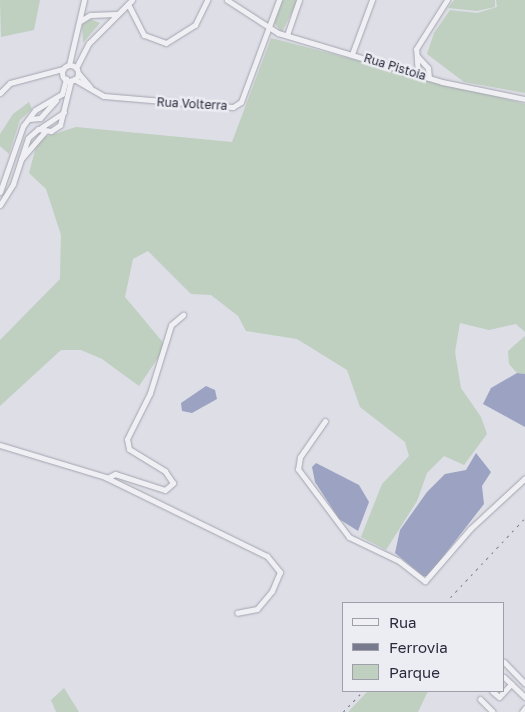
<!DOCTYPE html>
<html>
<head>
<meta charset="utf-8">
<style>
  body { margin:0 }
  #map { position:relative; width:525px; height:712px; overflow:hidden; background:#dddee6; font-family:"Golos Text",sans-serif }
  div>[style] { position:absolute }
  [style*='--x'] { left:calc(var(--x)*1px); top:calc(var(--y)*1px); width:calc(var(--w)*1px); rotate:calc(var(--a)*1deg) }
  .green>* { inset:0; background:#bfcfc0 }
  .water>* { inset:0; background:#9ca3c2 }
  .roads { filter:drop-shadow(0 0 1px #a3a4af) drop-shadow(0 0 1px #a3a4af) }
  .street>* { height:5px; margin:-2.5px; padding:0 2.5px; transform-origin:2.5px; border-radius:2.5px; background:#f0f0f4 }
  .street>.ring { margin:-2.5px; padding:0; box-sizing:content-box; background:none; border:5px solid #f0f0f4; border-radius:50% }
  .rail>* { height:1px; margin-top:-0.5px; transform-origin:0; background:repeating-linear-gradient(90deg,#787a8d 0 2.5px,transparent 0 7.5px) }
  span { translate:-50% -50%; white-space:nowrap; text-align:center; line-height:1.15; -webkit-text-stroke:5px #ecedf3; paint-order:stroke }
  .street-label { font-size:12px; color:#282a3b }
  .legend { position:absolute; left:342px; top:602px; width:162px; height:90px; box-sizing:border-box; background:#ecedf3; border:1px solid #9e9fa9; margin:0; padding:6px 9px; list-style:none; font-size:15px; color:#282a3b }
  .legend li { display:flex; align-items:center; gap:10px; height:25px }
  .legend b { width:25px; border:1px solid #9e9fa9 }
</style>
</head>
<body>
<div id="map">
  <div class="green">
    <div style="clip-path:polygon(0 0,40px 0,34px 30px,1px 37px)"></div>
    <div style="clip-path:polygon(283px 0,298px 0,282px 32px,274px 23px)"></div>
    <div style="clip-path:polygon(454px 0,495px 0,495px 7px,477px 11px,448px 8px)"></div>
    <div style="clip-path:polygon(496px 0,525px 0,525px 93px,464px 82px,427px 54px,434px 33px,450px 10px,477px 13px,497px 7px)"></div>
    <div style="clip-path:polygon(90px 19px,100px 23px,83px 43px,82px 25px)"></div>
    <div style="clip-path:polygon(271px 38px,525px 104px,525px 332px,516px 324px,489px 330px,460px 323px,455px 352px,461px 388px,481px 417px,487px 434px,464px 465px,444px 456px,427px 473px,417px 501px,386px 550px,361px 537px,382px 484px,409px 456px,405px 442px,360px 407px,347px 370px,297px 339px,246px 331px,238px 316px,211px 295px,191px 294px,148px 251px,133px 259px,125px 297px,166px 346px,139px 386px,102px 359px,81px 350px,61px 350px,0 406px,0 340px,60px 279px,61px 235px,46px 189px,29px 173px,38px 139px,76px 127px,232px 142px)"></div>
    <div style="clip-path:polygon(29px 102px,32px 109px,20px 120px,9px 154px,0 146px,0 134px,13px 114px)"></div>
    <div style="clip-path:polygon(525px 336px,525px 374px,517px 373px,509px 364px,508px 351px)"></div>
    <div style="clip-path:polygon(64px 688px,79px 712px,56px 712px,51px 700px)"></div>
    <div style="clip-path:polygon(368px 691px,428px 691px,418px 712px,348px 712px)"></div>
  </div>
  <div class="water">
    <div style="clip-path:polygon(517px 373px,525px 374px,525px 427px,483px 404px,491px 388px)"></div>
    <div style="clip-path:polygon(206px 386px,215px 390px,217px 399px,192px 413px,182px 411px,181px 403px)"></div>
    <div style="clip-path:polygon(476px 453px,491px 472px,482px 486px,484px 504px,428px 576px,423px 576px,395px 553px,400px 530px,427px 492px,445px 474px,466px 470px)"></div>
    <div style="clip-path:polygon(316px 463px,359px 485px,369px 502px,358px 531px,339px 519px,315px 482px,312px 467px)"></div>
  </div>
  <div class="roads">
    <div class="street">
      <div style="--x:227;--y:0;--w:61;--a:32.9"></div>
      <div style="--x:278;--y:33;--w:171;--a:16.6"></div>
      <div style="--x:442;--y:82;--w:85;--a:11.6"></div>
      <div style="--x:128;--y:4;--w:35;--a:63"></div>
      <div style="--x:144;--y:35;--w:23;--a:20"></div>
      <div style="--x:166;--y:43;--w:34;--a:-32"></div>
      <div style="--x:195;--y:25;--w:28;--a:-64"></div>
      <div style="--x:80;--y:21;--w:12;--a:-31"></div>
      <div style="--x:90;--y:15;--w:26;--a:-2"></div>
      <div style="--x:287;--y:35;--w:37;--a:-71"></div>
      <div style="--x:352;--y:54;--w:58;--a:-69.7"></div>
      <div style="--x:417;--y:56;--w:16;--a:47"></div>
      <div style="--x:428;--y:68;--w:10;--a:84"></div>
      <div style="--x:69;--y:65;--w:67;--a:-77"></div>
      <div class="ring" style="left:62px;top:65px;width:11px;height:11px"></div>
      <div style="--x:76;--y:68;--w:28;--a:-63"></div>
      <div style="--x:89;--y:43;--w:61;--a:-45"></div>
      <div style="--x:78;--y:73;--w:18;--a:49"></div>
      <div style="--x:418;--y:75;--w:26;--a:-94"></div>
      <div style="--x:416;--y:49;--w:58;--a:-57.7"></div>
      <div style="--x:74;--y:79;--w:34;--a:30"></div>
      <div style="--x:104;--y:96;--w:129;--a:4.9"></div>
      <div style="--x:233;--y:107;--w:9;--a:-32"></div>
      <div style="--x:241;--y:102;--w:109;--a:-69.6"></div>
      <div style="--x:0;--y:93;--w:14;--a:-45"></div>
      <div style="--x:10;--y:83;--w:55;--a:-14.8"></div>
      <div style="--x:30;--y:119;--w:10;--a:-6"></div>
      <div style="--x:40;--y:118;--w:24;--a:-48"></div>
      <div style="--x:39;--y:129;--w:30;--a:-34"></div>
      <div style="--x:21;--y:159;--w:37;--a:-49"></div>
      <div style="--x:0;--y:192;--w:70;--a:-70.8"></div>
      <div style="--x:23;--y:126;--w:20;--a:-53"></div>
      <div style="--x:35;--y:110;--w:31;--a:-31"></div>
      <div style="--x:62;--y:94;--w:16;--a:-75"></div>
      <div style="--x:0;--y:205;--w:25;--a:-58"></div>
      <div style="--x:13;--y:184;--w:48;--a:-71.9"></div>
      <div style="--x:28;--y:138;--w:13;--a:-42"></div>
      <div style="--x:38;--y:129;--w:13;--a:9"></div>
      <div style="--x:51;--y:131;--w:11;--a:-34"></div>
      <div style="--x:60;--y:125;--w:46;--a:-76.3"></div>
      <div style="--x:325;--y:421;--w:44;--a:124.8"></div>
      <div style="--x:300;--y:457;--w:12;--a:99"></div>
      <div style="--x:298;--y:469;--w:85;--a:53.1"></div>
      <div style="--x:349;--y:537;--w:55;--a:25.6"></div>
      <div style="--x:399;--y:561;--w:33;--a:38"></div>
      <div style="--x:425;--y:581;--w:69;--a:-49.1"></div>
      <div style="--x:470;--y:529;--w:75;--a:-42.8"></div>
      <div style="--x:0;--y:445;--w:110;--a:16.9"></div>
      <div style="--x:105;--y:477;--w:180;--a:26"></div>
      <div style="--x:267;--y:556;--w:21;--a:51"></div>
      <div style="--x:280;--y:572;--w:21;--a:113"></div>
      <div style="--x:272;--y:591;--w:23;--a:130"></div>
      <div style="--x:257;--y:609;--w:20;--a:169"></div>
      <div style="--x:107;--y:478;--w:9;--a:-27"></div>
      <div style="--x:115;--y:474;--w:52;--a:17.7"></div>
      <div style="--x:165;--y:490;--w:11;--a:-41"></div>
      <div style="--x:173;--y:483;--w:14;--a:-124"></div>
      <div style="--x:165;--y:471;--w:42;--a:-148.6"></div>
      <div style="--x:129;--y:449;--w:10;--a:-101"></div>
      <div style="--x:127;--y:439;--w:51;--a:-63.4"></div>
      <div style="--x:150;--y:393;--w:71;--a:-72.8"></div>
      <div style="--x:171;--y:325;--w:16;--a:-40"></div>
      <div style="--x:504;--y:662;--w:30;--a:46"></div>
      <div style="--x:504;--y:677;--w:29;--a:44"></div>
      <div style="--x:492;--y:691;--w:9;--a:41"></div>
      <div style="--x:499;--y:697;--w:18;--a:-47"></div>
      <div style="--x:480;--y:699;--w:18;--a:45"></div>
      <div style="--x:522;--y:712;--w:5;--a:-53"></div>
    </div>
  </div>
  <div class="rail">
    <div style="--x:445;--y:603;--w:117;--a:-46.7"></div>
    <div style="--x:343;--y:712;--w:29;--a:-46"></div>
  </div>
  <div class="street-label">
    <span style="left:395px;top:67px;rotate:17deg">Rua Pistoia</span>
    <span style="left:192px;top:104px;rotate:3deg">Rua Volterra</span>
  </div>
  <ul class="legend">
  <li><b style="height:6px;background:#f0f0f4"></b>Rua</li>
  <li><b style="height:6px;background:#787a8d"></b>Ferrovia</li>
  <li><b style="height:14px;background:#bfcfc0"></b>Parque</li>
  </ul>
</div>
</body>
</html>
